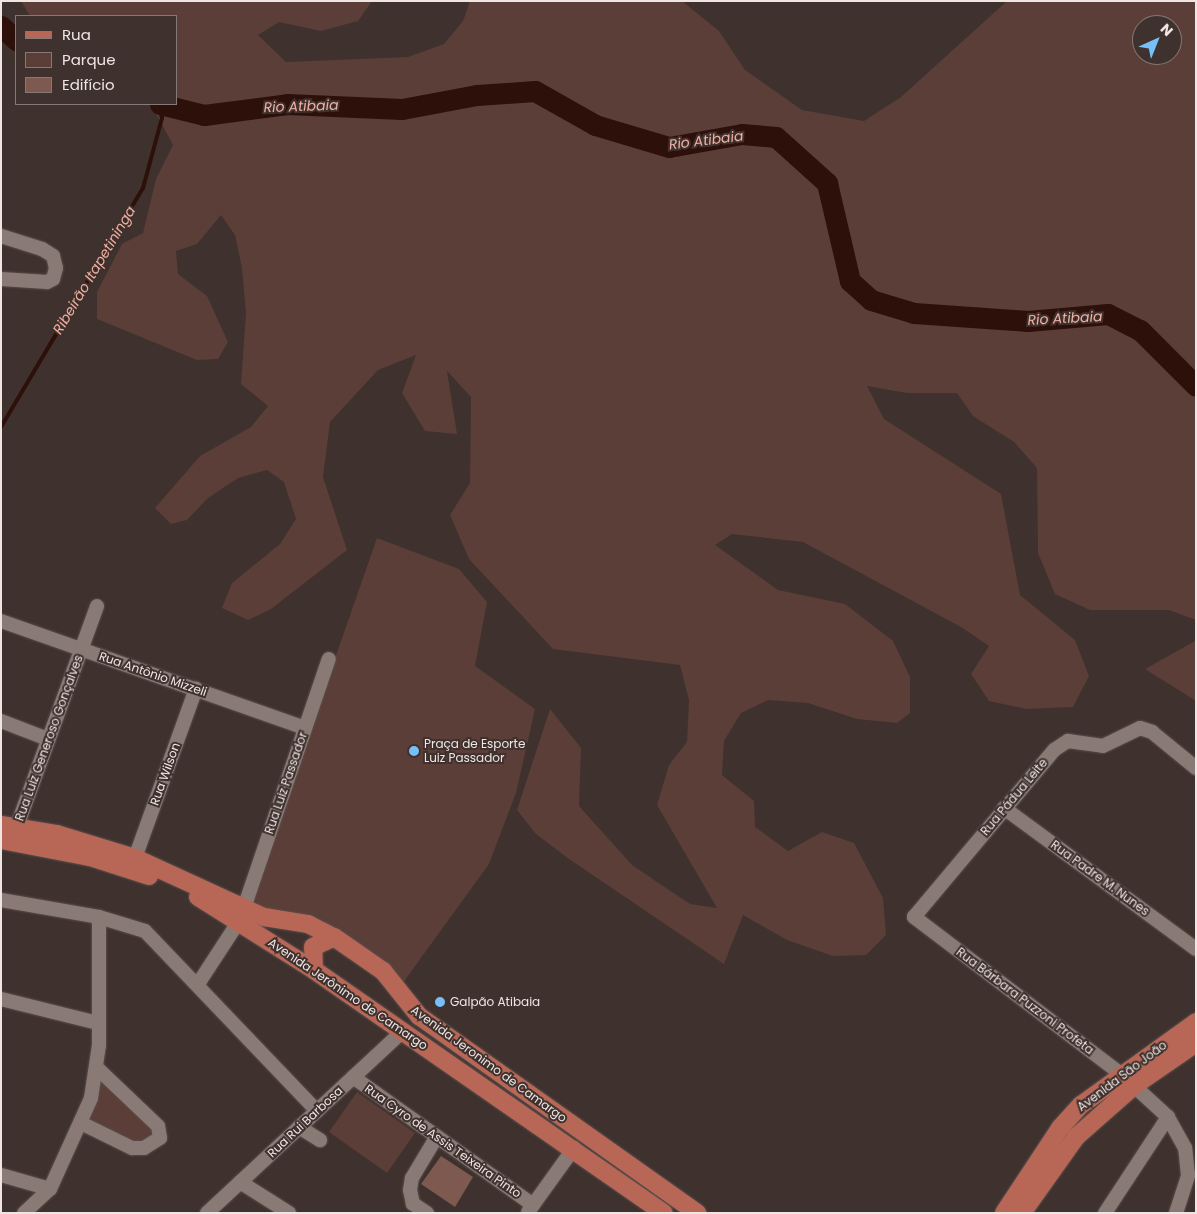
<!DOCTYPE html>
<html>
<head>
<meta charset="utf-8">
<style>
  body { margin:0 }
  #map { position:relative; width:1197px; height:1214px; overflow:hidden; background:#3e312e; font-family:Poppins,sans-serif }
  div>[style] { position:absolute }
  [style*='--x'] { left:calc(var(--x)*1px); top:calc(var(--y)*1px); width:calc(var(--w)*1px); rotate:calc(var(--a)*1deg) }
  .green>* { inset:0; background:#5b3e38 }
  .stream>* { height:4px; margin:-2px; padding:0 2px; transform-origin:2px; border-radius:2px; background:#2e100a }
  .river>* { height:21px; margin:-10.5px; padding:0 10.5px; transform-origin:10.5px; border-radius:10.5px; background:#2e100a }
  .building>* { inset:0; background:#7d5950 }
  .roads { filter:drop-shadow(0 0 1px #5a4e4c) drop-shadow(0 0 1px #5a4e4c) }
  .minor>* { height:14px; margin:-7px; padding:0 7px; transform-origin:7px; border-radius:7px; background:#8a7a76 }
  .major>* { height:18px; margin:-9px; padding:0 9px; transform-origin:9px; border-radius:9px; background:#b86756 }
  .dots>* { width:14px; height:14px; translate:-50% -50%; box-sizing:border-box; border:2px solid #3e312e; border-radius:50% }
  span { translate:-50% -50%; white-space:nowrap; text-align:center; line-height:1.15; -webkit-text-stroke:4px #3e312e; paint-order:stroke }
  .street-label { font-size:12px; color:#efe6e4 }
  .poi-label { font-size:12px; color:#efe6e4 }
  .left { translate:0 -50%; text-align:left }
  .water-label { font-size:14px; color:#f2b0a1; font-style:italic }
  .frame { position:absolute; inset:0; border:2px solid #efe6e4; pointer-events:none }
  .legend { position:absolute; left:15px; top:15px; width:162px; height:90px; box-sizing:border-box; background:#3e312e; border:1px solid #857977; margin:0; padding:6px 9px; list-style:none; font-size:15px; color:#efe6e4 }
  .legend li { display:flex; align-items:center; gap:10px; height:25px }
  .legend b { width:25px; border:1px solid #857977 }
  .north { position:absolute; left:1132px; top:15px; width:50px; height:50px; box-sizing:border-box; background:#3e312e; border:1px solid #857977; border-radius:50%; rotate:44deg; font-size:14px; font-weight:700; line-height:20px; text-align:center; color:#efe6e4 }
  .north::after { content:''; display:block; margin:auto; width:18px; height:22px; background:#77bff7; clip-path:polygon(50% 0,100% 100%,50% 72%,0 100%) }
</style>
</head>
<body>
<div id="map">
  <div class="green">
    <div style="clip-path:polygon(evenodd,21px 1px,372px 1px,358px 21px,321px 31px,279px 22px,258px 35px,286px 62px,408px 57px,444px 44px,463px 21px,470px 1px,682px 1px,719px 31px,745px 70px,802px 110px,864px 121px,901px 97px,1007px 1px,1196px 1px,1196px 620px,1169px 610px,1090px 610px,1055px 594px,1038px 553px,1037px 468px,1014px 442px,973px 416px,957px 393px,907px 393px,867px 386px,884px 419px,1001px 494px,1020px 595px,1075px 640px,1089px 676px,1073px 707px,1026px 709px,989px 701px,971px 674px,989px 646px,961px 627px,803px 542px,732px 534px,715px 545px,778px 590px,845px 604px,893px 641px,910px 677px,910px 713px,897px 723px,857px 719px,808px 703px,768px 700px,741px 713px,724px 741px,722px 775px,754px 801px,755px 827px,788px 851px,822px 832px,854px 843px,883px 898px,886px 935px,866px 955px,833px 956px,787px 940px,743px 915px,724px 964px,569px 859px,536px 834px,517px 810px,550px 709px,581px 748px,579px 806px,632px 865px,690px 904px,717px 908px,657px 805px,669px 765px,687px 742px,689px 700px,680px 665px,553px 649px,469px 559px,450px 515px,470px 483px,471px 397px,447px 371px,457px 434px,425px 431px,402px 393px,416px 355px,378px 370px,330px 422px,323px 477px,347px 550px,271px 609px,248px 620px,222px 608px,232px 583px,280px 544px,296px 519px,284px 482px,267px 470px,238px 478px,208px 498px,187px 520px,171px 524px,155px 508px,200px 456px,251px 427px,268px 406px,241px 384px,246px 313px,242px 268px,235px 235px,221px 215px,197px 244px,176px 251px,178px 274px,207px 296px,228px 342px,218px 359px,197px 360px,97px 319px,97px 292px,122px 244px,143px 233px,156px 179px,173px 145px,151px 104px,176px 104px,176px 16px,30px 16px,21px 1px,1142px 25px,1172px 25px,1172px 55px,1142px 55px,1142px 25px)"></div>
    <div style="clip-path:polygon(377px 538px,459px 569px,487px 602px,475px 666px,535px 709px,516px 793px,489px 864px,400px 987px,388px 966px,249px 905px)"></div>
    <div style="clip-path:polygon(1195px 641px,1196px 642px,1196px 701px,1145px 669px)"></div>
    <div style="clip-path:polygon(99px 1072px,156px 1127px,156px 1135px,143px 1146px,86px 1123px)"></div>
    <div style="clip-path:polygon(357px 1092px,415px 1133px,387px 1173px,329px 1132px)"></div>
  </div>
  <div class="stream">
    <div style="--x:1;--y:427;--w:278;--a:-59.3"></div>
    <div style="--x:143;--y:188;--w:73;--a:-74.8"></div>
    <div style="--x:162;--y:118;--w:15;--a:-106"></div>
  </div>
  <div class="river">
    <div style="--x:1;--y:26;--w:21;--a:43"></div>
    <div style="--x:160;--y:104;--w:45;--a:14"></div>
    <div style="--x:204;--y:115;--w:84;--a:-7.5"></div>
    <div style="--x:287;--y:104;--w:115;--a:2.5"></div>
    <div style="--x:402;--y:109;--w:76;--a:-10.6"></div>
    <div style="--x:477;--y:95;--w:58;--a:-3.9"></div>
    <div style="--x:535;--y:91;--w:69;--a:29.5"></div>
    <div style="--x:595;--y:125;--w:77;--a:16.6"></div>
    <div style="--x:669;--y:147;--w:74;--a:-10.1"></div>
    <div style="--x:742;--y:134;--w:34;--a:5"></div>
    <div style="--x:776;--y:137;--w:69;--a:42"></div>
    <div style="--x:827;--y:183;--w:101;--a:76.8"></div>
    <div style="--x:850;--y:281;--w:28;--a:42"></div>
    <div style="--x:871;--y:300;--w:45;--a:16.8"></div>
    <div style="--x:914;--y:313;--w:114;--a:4"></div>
    <div style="--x:1028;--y:321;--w:80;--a:-5"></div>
    <div style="--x:1108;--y:314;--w:36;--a:27"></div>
    <div style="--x:1140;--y:330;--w:79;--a:45"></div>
  </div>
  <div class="building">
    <div style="clip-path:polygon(441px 1156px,473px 1177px,455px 1207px,421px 1184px)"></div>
  </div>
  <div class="roads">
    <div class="minor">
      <div style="--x:1;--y:236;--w:43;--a:17.6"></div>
      <div style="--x:42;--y:249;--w:13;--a:32"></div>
      <div style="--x:53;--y:256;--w:12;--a:76"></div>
      <div style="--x:56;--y:268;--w:11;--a:105"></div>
      <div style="--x:53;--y:279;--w:7;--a:153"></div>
      <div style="--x:47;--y:282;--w:46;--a:-176.3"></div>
      <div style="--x:1;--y:621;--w:322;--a:19.4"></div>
      <div style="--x:1;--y:721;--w:50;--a:21"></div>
      <div style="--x:1004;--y:808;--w:238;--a:36.3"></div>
      <div style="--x:17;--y:826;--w:234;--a:-70"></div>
      <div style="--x:135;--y:858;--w:180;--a:-70.2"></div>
      <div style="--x:1;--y:900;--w:99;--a:9.8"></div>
      <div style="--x:99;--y:917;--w:48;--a:16.9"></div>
      <div style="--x:145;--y:931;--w:249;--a:46.3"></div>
      <div style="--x:244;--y:908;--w:263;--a:-71.2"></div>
      <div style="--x:198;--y:984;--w:75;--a:-56.9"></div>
      <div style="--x:1;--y:999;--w:100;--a:13.9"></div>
      <div style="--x:353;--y:1077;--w:221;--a:35.4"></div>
      <div style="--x:83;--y:1124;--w:55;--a:26.1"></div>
      <div style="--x:132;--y:1148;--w:12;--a:0"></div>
      <div style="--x:144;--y:1148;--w:19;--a:-32"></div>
      <div style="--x:160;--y:1138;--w:12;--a:-99"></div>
      <div style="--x:158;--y:1126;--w:84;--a:-136.4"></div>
      <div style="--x:299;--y:1127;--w:25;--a:32"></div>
      <div style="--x:1;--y:1175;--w:51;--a:15.9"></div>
      <div style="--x:240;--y:1182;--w:58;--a:32.3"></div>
      <div style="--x:528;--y:1212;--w:79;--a:-54.3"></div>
      <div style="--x:24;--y:1213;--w:35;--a:-43"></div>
      <div style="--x:50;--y:1189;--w:100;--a:-65.7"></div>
      <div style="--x:91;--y:1098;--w:54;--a:-81.4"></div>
      <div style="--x:99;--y:1045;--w:128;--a:-90"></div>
      <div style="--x:207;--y:1213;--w:267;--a:-42.9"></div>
      <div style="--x:427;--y:1213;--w:17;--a:-147"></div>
      <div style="--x:413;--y:1204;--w:14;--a:-102"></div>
      <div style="--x:410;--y:1190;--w:12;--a:-81"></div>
      <div style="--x:412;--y:1178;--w:47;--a:-59"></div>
      <div style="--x:1105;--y:1213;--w:115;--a:-56.7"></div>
      <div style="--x:1176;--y:1213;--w:40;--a:-72"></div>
      <div style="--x:1188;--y:1175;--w:27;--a:-96"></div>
      <div style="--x:1185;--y:1148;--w:35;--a:-119"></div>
      <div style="--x:1168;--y:1117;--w:64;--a:-137.5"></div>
      <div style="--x:1121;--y:1074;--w:260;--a:-142.8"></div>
      <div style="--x:914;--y:917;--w:218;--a:-50"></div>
      <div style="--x:1054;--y:750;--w:17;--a:-33"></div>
      <div style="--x:1068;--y:741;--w:35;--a:8"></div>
      <div style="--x:1103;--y:746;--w:41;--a:-25.9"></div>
      <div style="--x:1140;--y:728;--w:13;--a:18"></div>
      <div style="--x:1152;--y:732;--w:57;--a:39.3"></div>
    </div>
    <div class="major">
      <div style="--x:1;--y:825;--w:57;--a:9.1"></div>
      <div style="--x:57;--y:834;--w:82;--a:17.1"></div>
      <div style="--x:135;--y:858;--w:142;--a:24.6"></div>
      <div style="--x:264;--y:917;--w:45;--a:9"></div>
      <div style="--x:308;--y:924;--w:29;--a:27"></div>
      <div style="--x:334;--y:937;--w:60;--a:34.8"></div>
      <div style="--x:383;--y:971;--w:58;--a:51.3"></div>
      <div style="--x:419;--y:1016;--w:341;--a:35.3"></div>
      <div style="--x:1;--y:840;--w:91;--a:10.8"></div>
      <div style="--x:90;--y:857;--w:62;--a:17.9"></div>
      <div style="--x:198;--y:897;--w:137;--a:32.2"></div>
      <div style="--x:314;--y:970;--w:426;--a:34.8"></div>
      <div style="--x:314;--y:970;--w:23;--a:-92"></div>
      <div style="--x:313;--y:947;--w:23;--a:-25"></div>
      <div style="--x:1004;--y:1213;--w:102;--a:-56.6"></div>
      <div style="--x:1060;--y:1128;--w:31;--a:-48"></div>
      <div style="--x:1081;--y:1105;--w:142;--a:-35.8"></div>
      <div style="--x:1022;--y:1213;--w:93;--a:-54.6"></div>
      <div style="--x:1076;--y:1137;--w:79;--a:-41.4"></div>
      <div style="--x:1135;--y:1085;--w:74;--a:-34.5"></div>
    </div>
  </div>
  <div class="dots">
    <div style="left:414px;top:751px;background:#77bff7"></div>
    <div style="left:440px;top:1002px;background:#77bff7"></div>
  </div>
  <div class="street-label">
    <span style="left:153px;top:674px;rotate:19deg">Rua Antônio Mizzeli</span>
    <span style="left:49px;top:738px;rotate:-70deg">Rua Luiz Generoso Gonçalves</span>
    <span style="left:165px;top:774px;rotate:-70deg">Rua Wilson</span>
    <span style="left:286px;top:783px;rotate:-71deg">Rua Luiz Passador</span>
    <span style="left:1014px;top:797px;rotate:-50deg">Rua Pádua Leite</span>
    <span style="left:1100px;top:878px;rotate:36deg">Rua Padre M. Nunes</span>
    <span style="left:348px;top:994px;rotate:34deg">Avenida Jerônimo de Camargo</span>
    <span style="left:1025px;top:1001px;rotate:37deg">Rua Bárbara Puzzoni Profeta</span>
    <span style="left:489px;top:1064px;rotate:36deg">Avenida Jeronimo de Camargo</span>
    <span style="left:1122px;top:1076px;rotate:-37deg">Avenida São João</span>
    <span style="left:305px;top:1122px;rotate:-43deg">Rua Rui Barbosa</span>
    <span style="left:443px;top:1141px;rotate:35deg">Rua Cyro de Assis Teixeira Pinto</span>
  </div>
  <div class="poi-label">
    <span class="left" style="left:424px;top:751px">Praça de Esporte<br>Luiz Passador</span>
    <span class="left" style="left:450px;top:1002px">Galpão Atibaia</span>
  </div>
  <div class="water-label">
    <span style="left:301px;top:106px;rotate:-2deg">Rio Atibaia</span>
    <span style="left:706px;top:140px;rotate:-7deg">Rio Atibaia</span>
    <span style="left:94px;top:270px;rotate:-59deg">Ribeirão Itapetininga</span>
    <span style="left:1065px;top:318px;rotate:-3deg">Rio Atibaia</span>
  </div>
  <div class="frame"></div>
  <ul class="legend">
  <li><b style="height:6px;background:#b86756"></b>Rua</li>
  <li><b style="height:14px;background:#5b3e38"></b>Parque</li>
  <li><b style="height:14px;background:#7d5950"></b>Edifício</li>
  </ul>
  <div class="north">N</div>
</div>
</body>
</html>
